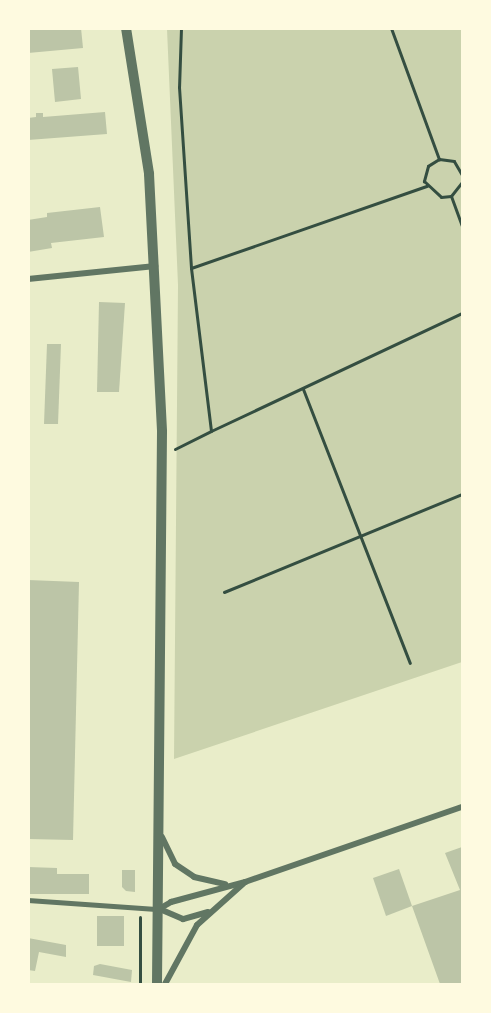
<!DOCTYPE html>
<html>
<head>
<meta charset="utf-8">
<style>
  body { margin:0 }
  #map { position:relative; width:491px; height:1013px; overflow:hidden; background:#e9edc9; font-family:"Alegreya Sans",sans-serif }
  div>[style] { position:absolute }
  [style*='--x'] { left:calc(var(--x)*1px); top:calc(var(--y)*1px); width:calc(var(--w)*1px); rotate:calc(var(--a)*1deg) }
  .green>* { inset:0; background:#cad2ad }
  .building>* { inset:0; background:#bcc5a7 }
  .path>* { height:3px; margin:-1.5px; padding:0 1.5px; transform-origin:1.5px; border-radius:1.5px; background:#344e41 }
  .service>* { height:4.5px; margin:-2.25px; padding:0 2.25px; transform-origin:2.25px; border-radius:2.25px; background:#617663 }
  .minor>* { height:6px; margin:-3px; padding:0 3px; transform-origin:3px; border-radius:3px; background:#617663 }
  .tertiary>* { height:10px; margin:-5px; padding:0 5px; transform-origin:5px; border-radius:5px; background:#617663 }
  span { translate:-50% -50%; white-space:nowrap; text-align:center; line-height:1.15; -webkit-text-stroke:5px #fefae0; paint-order:stroke }
  .frame { position:absolute; inset:0; border:30px solid #fefae0; pointer-events:none }
</style>
</head>
<body>
<div id="map">
  <div class="green">
    <div style="clip-path:polygon(167px 29px,462px 29px,462px 662px,174px 759px,178px 285px)"></div>
  </div>
  <div class="building">
    <div style="clip-path:polygon(28px 28px,81px 28px,83px 48px,28px 53px)"></div>
    <div style="clip-path:polygon(78px 67px,81px 99px,55px 102px,52px 69px)"></div>
    <div style="clip-path:polygon(105px 112px,107px 134px,28px 140px,28px 118px,36px 117px,36px 113px,43px 113px,43px 117px)"></div>
    <div style="clip-path:polygon(100px 207px,104px 237px,51px 243px,52px 248px,28px 252px,28px 220px,47px 217px,47px 213px)"></div>
    <div style="clip-path:polygon(99px 302px,125px 303px,119px 392px,97px 392px)"></div>
    <div style="clip-path:polygon(47px 344px,61px 344px,58px 424px,44px 424px)"></div>
    <div style="clip-path:polygon(28px 580px,79px 582px,73px 840px,28px 839px)"></div>
    <div style="clip-path:polygon(462px 847px,462px 984px,440px 984px,412px 906px,460px 890px,445px 853px)"></div>
    <div style="clip-path:polygon(28px 867px,57px 868px,57px 874px,89px 874px,89px 894px,28px 894px)"></div>
    <div style="clip-path:polygon(399px 869px,412px 906px,386px 916px,373px 878px)"></div>
    <div style="clip-path:polygon(122px 870px,135px 870px,135px 892px,126px 891px,122px 887px)"></div>
    <div style="clip-path:polygon(97px 916px,124px 916px,124px 946px,97px 946px)"></div>
    <div style="clip-path:polygon(28px 938px,66px 945px,66px 957px,39px 952px,35px 971px,28px 970px)"></div>
    <div style="clip-path:polygon(100px 964px,132px 970px,131px 982px,93px 975px,94px 966px)"></div>
  </div>
  <div class="path">
    <div style="--x:181;--y:28;--w:59;--a:91.9"></div>
    <div style="--x:179;--y:87;--w:181;--a:86.2"></div>
    <div style="--x:191;--y:268;--w:164;--a:83"></div>
    <div style="--x:211;--y:431;--w:277;--a:-25.2"></div>
    <div style="--x:391;--y:28;--w:140;--a:69.9"></div>
    <div style="--x:462;--y:175;--w:16;--a:-120"></div>
    <div style="--x:454;--y:161;--w:15;--a:-172"></div>
    <div style="--x:439;--y:159;--w:13;--a:148"></div>
    <div style="--x:428;--y:166;--w:16;--a:105"></div>
    <div style="--x:424;--y:181;--w:23;--a:43"></div>
    <div style="--x:441;--y:197;--w:10;--a:-6"></div>
    <div style="--x:451;--y:196;--w:18;--a:-52"></div>
    <div style="--x:451;--y:196;--w:32;--a:70"></div>
    <div style="--x:191;--y:268;--w:250;--a:-19.2"></div>
    <div style="--x:303;--y:389;--w:294;--a:68.7"></div>
    <div style="--x:175;--y:449;--w:40;--a:-26.6"></div>
    <div style="--x:224;--y:592;--w:257;--a:-22.4"></div>
    <div style="--x:140;--y:917;--w:67;--a:90"></div>
  </div>
  <div class="service">
    <div style="--x:28;--y:900;--w:128;--a:4"></div>
  </div>
  <div class="minor">
    <div style="--x:28;--y:279;--w:128;--a:-5.8"></div>
    <div style="--x:162;--y:837;--w:30;--a:64"></div>
    <div style="--x:175;--y:864;--w:23;--a:34"></div>
    <div style="--x:194;--y:877;--w:32;--a:13"></div>
    <div style="--x:208;--y:912;--w:26;--a:164"></div>
    <div style="--x:183;--y:919;--w:26;--a:-157"></div>
    <div style="--x:159;--y:909;--w:14;--a:-30"></div>
    <div style="--x:171;--y:902;--w:77;--a:-15.1"></div>
    <div style="--x:245;--y:882;--w:230;--a:-19.1"></div>
    <div style="--x:165;--y:984;--w:67;--a:-61.5"></div>
    <div style="--x:197;--y:925;--w:63;--a:-41.8"></div>
  </div>
  <div class="tertiary">
    <div style="--x:126;--y:28;--w:148;--a:81"></div>
    <div style="--x:149;--y:174;--w:258;--a:87.1"></div>
    <div style="--x:162;--y:432;--w:552;--a:90.52"></div>
  </div>
  <div class="frame"></div>
</div>
</body>
</html>
